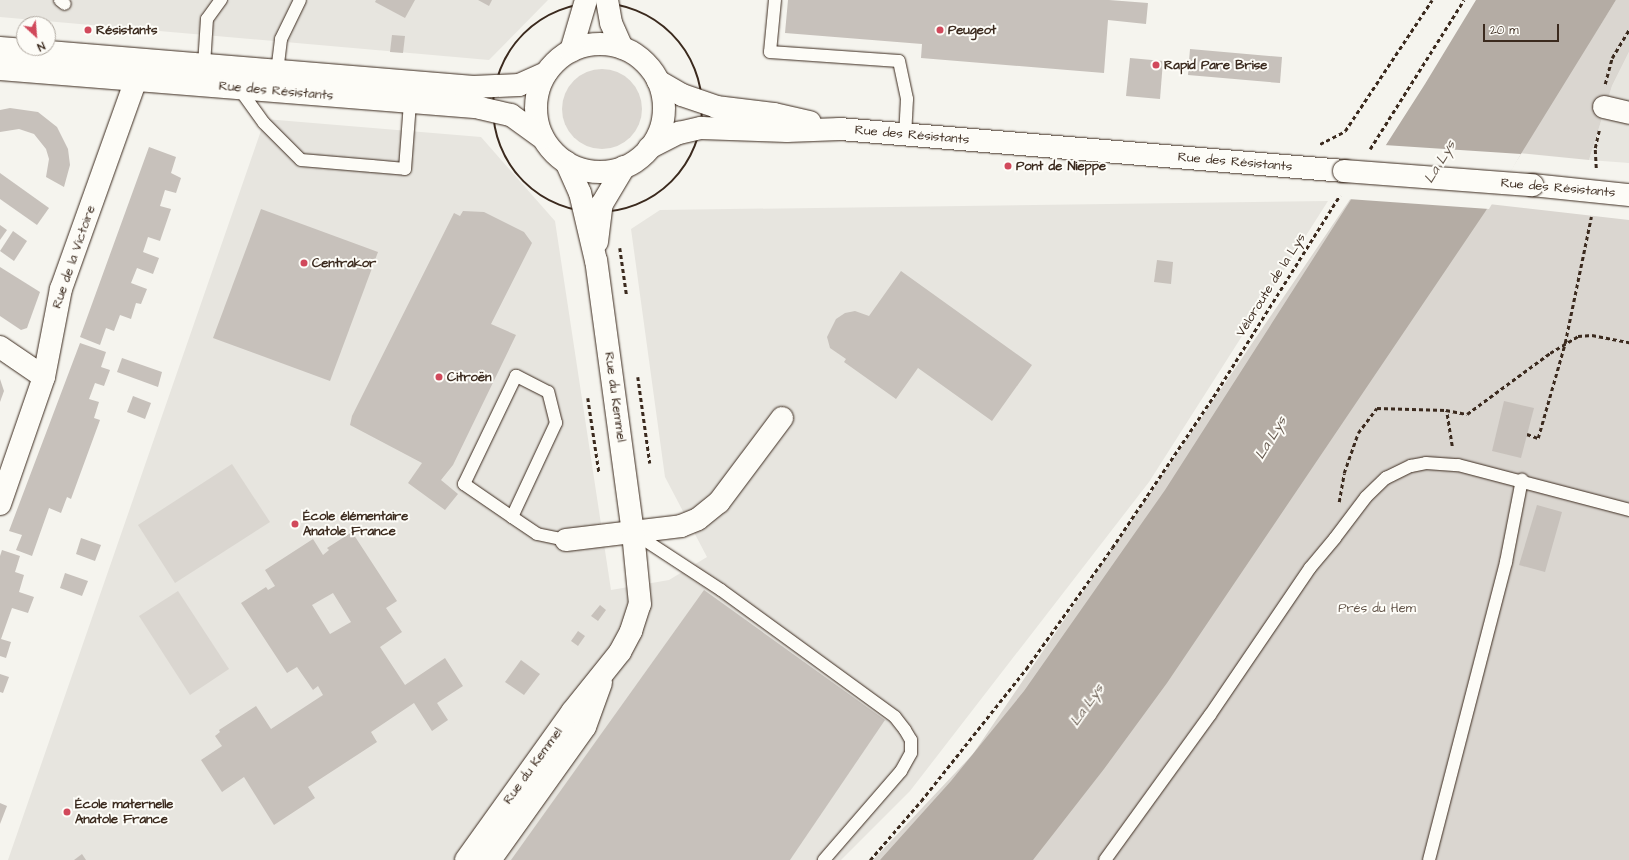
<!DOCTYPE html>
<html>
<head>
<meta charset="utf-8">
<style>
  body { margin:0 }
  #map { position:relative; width:1629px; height:860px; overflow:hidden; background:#f5f4ee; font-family:"Architects Daughter",sans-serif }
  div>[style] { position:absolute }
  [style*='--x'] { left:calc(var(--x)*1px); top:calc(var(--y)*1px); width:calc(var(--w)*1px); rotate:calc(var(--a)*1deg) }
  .built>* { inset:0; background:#e7e5df }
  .green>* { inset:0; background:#dad6d0 }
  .round { border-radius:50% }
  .water>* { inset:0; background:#b4aca4 }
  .pier>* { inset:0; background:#f5f4ee }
  .building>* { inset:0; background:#c7c1bb }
  .path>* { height:2.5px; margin-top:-1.25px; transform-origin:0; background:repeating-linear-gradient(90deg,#3b2a1e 0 4px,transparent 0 7px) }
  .path>.ring { margin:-1.25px; padding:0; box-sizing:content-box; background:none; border:2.5px solid #3b2a1e; border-radius:50% }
  .roads { filter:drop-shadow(0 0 1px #3b2a1e) drop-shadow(0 0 1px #3b2a1e) }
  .service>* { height:12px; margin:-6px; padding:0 6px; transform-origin:6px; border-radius:6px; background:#fdfcf7 }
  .minor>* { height:22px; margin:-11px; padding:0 11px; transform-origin:11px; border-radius:11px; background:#fdfcf7 }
  .secondary>* { height:22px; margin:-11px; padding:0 11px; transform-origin:11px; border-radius:11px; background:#fdfcf7 }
  .primary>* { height:22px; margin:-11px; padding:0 11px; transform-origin:11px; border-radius:11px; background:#fdfcf7 }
  .primary>.ring { margin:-11px; padding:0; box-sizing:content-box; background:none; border:22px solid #fdfcf7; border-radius:50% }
  .path-bridge>* { height:2.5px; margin-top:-1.25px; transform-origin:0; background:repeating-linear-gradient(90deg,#3b2a1e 0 4px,transparent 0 7px) }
  .bridges { filter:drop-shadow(0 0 1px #3b2a1e) drop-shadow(0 0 1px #3b2a1e) }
  .secondary-bridge>* { height:22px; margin:-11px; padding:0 11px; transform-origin:11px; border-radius:11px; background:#fdfcf7 }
  .dots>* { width:11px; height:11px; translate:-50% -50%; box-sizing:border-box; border:2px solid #fdfcf7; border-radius:50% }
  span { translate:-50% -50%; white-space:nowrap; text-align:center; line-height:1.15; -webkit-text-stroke:4px #fdfcf7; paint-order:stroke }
  .poi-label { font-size:13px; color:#3b2a1e; font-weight:700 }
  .left { translate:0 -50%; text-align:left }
  .street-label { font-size:13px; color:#3b2a1e }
  .park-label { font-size:13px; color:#63554a }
  .water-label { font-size:14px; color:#65584d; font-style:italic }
  .north { position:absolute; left:16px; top:16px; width:40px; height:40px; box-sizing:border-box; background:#fdfcf7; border:1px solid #afa8a0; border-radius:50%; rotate:154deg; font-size:11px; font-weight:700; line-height:16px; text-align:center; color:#3b2a1e }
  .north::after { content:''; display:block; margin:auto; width:14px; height:18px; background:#d1495b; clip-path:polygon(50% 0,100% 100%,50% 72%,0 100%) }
  .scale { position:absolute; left:1483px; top:24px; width:76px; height:18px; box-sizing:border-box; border:2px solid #3b2a1e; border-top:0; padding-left:5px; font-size:12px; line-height:14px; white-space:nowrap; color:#3b2a1e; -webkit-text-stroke:3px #fdfcf7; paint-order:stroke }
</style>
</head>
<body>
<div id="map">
  <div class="built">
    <div style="clip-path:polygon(0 0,548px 0,489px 60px,0 17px)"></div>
    <div style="clip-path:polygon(1629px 52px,1629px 163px,1589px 160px,1612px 86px)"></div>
    <div style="clip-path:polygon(265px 119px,481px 137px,555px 221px,611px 590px,669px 580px,707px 557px,665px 477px,631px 229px,660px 210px,1328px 201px,1149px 482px,910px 791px,841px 860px,8px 860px)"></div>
  </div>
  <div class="green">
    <div style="clip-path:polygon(1616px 0,1629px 0,1629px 52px,1612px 86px,1589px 160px,1519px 153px)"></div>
    <div class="round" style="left:562px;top:69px;width:80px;height:80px"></div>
    <div style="clip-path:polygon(1357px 189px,1629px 220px,1629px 860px,873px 860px,973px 754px)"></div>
    <div style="clip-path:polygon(232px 464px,270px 522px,175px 583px,138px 525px)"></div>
    <div style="clip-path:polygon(178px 591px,229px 669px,190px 695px,139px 616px)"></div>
  </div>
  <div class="water">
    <div style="clip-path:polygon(1476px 0,1616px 0,1485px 212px,1167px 683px,1104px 769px,1033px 860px,880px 860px,951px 781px,1024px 691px,1165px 490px,1425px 84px)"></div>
  </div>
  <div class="pier">
    <div style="clip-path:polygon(1384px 145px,1521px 154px,1489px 209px,1348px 199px)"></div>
  </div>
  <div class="building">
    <div style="clip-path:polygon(376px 0,415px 0,405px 18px,375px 2px)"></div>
    <div style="clip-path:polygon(478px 0,492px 0,489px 6px)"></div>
    <div style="clip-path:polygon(788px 0,1109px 0,1148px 3px,1146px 24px,1108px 20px,1104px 73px,921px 58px,922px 44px,785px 33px)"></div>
    <div style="clip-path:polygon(392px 35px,405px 36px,403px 53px,390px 52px)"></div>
    <div style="clip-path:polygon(1190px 49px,1282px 57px,1280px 83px,1188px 75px)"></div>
    <div style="clip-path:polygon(1130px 58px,1163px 61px,1160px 99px,1126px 96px)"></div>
    <div style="clip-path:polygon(10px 108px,38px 112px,57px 127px,68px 149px,70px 165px,64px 187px,46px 177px,49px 159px,46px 149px,34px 134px,19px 129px,0 132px,0 110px)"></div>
    <div style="clip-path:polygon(149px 147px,176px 157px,171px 173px,181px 178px,176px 193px,165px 190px,160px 206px,171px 209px,160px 241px,148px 237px,143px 252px,159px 258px,153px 274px,137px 268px,131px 283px,147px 289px,141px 304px,136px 303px,131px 319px,120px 315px,114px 331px,106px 328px,100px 345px,80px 337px)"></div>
    <div style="clip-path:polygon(0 173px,49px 208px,37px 225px,0 199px)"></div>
    <div style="clip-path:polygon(261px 209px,378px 252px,330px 381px,213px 338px)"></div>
    <div style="clip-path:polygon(463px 211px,484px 212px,524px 232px,532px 243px,491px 324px,516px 335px,453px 465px,441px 480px,458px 494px,445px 510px,408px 483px,422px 463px,350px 425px,352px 416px,454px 213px,460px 216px)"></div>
    <div style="clip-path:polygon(0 225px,7px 230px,0 240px)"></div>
    <div style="clip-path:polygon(13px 231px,27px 241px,14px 261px,0 251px)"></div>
    <div style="clip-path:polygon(1157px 260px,1173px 262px,1171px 284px,1154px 282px)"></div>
    <div style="clip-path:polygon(0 267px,40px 292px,27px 328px,21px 330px,0 316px)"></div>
    <div style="clip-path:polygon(901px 271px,1032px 365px,992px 421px,918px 368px,896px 399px,844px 362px,846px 359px,830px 348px,827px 337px,836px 319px,845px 313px,855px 311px,869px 316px)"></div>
    <div style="clip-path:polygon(80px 343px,106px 352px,101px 367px,110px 370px,104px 386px,95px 383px,89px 399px,99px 402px,94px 418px,100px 420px,71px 499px,67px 497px,61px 513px,49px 508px,32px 556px,16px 550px,22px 535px,9px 531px)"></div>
    <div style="clip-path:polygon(122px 358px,162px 372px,158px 387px,117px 372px)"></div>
    <div style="clip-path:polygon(0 379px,4px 391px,0 402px)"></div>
    <div style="clip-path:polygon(133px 396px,151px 403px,145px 419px,127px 412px)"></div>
    <div style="clip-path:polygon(1504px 401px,1534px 408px,1521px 458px,1492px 451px)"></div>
    <div style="clip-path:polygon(1537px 505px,1562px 512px,1545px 572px,1519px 565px)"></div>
    <div style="clip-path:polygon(evenodd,352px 532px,397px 601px,386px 608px,402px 632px,380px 647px,405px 685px,445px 658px,463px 686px,437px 703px,448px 720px,432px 731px,414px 703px,371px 732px,377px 742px,308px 787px,315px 798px,274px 825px,244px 777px,222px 792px,201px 760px,222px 746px,215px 736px,220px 732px,219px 730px,256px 706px,271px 729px,323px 695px,318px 686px,313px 690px,297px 667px,287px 673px,241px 603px,266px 587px,268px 590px,275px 586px,265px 570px,313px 539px,323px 555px,329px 550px,327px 548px,352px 532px,333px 593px,351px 622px,330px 634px,312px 605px,333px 593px)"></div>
    <div style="clip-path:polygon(81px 538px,101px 545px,95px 561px,76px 554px)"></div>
    <div style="clip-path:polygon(2px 550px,20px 556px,15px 572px,24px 575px,19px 592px,34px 597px,28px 613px,12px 608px,1px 639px,11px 642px,6px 658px,0 656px,0 556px)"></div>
    <div style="clip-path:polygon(65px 573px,88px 581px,82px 596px,60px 588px)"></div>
    <div style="clip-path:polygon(704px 590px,885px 720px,790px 860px,511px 860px)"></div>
    <div style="clip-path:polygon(600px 605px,606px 610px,598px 621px,591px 616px)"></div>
    <div style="clip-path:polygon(578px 631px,585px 636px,578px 646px,571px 641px)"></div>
    <div style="clip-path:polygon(521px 660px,540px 674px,524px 695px,505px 682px)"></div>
    <div style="clip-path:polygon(0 674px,9px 677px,3px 693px,0 692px)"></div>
    <div style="clip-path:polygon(0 803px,7px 806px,0 824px)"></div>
    <div style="clip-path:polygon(82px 854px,86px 860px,74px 860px)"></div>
  </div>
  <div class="path">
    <div class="ring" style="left:493px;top:3px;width:207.5px;height:207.5px"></div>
    <div style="--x:1605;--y:84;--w:27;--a:-75"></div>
    <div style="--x:1612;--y:58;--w:33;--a:-59"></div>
    <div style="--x:1320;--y:144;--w:28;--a:-27"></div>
    <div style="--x:1345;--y:131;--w:157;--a:-56.4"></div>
    <div style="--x:1370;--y:149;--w:176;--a:-57.8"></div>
    <div style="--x:1596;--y:168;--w:20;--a:-93"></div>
    <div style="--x:1595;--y:148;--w:18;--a:-77"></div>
    <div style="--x:620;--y:248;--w:49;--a:81.9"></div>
    <div style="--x:638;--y:377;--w:87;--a:82.1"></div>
    <div style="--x:588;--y:398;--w:75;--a:81.5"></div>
    <div style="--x:1452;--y:446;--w:36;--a:-99"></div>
    <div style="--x:1446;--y:410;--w:21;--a:11"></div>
    <div style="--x:1467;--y:414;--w:103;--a:-36.3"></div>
    <div style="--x:1550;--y:353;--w:33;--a:-31"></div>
    <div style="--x:1578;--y:336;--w:14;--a:-4"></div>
    <div style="--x:1592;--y:335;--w:38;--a:11"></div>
    <div style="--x:1339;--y:502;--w:29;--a:-80"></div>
    <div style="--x:1344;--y:473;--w:42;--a:-70.7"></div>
    <div style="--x:1358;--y:433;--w:31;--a:-53"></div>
    <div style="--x:1377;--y:408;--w:69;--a:1.7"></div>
    <div style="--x:870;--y:860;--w:78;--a:-49.2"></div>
    <div style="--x:921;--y:801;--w:169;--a:-51.5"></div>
    <div style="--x:1026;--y:669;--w:148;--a:-54.6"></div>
    <div style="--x:1112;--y:548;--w:189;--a:-56.2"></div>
    <div style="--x:1217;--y:391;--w:231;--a:-57.9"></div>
  </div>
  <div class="roads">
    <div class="service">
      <div style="--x:60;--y:0;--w:6;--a:39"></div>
      <div style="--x:775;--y:0;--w:52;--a:95.5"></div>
      <div style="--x:770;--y:52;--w:129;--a:4"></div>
      <div style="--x:899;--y:61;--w:39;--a:78"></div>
      <div style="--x:907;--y:99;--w:35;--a:93"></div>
      <div style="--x:204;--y:65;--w:46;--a:-86.3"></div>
      <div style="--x:207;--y:19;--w:24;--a:-54"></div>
      <div style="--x:277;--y:72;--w:33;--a:-83"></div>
      <div style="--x:281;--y:39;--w:43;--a:-64"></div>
      <div style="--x:238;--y:87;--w:44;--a:54.2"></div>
      <div style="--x:264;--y:123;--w:52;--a:45"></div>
      <div style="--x:301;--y:160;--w:71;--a:4.8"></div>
      <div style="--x:372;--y:166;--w:33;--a:5"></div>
      <div style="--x:405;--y:169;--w:67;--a:-85.7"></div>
      <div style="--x:512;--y:517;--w:104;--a:-64.9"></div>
      <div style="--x:556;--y:423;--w:32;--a:-104"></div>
      <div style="--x:548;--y:392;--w:36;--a:-153"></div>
      <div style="--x:516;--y:376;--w:120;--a:115.7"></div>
      <div style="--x:464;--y:484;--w:58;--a:34.5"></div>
      <div style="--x:512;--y:517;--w:30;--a:34"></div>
      <div style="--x:537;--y:534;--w:30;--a:12"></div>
      <div style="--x:634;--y:533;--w:104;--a:33.2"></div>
      <div style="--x:721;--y:590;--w:215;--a:36.1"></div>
      <div style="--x:895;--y:717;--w:16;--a:52"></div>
      <div style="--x:905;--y:730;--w:12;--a:59"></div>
      <div style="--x:911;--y:740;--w:13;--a:90"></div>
      <div style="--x:911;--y:753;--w:21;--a:119"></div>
      <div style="--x:901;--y:771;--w:118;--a:130.9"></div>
      <div style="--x:1105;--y:860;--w:179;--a:-54.1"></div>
      <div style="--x:1210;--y:715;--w:178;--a:-55.8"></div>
      <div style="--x:1310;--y:568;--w:39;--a:-50"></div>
      <div style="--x:1335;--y:538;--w:51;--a:-52.9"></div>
      <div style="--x:1366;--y:497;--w:28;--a:-44"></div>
      <div style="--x:1386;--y:478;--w:28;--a:-26"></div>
      <div style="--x:1411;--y:466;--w:15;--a:-11"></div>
      <div style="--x:1426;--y:463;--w:32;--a:4"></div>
      <div style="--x:1458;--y:465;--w:177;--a:14.7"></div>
      <div style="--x:1429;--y:860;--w:308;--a:-75.5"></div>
      <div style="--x:1506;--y:562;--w:84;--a:-79"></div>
    </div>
    <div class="minor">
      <div style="--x:1604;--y:107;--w:26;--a:13"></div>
      <div style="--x:597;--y:242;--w:38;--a:-83"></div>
      <div style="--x:602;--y:204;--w:43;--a:-59.3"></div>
      <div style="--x:0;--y:347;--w:53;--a:34.3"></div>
      <div style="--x:0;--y:504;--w:134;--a:-70.9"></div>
      <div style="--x:44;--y:377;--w:90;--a:-79.1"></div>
      <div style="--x:61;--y:289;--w:222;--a:-70.3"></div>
      <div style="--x:566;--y:540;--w:116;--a:-6.9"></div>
      <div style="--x:681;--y:526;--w:18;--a:-22"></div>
      <div style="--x:698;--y:519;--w:27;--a:-39"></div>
      <div style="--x:719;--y:502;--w:105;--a:-53.1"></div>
      <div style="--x:466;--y:860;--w:182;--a:-54.4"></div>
      <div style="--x:572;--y:712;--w:77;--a:-51.3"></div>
      <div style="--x:620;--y:652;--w:24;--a:-62"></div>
      <div style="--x:631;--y:631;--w:28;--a:-72"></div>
      <div style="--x:640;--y:604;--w:71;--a:-95.6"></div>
      <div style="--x:633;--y:533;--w:275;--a:-97.7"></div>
      <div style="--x:596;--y:261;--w:70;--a:-103.2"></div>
      <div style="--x:580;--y:193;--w:34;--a:-114"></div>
      <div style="--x:490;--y:860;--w:163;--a:-54.5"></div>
      <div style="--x:585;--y:727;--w:47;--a:-70"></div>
    </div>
    <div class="secondary">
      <div style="--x:658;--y:81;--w:28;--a:30"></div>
      <div style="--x:682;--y:95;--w:36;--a:19"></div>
      <div style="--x:716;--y:107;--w:58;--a:6.9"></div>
      <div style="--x:774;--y:114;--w:37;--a:13"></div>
      <div style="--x:649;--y:148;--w:34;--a:-27"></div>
      <div style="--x:679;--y:133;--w:23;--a:-13"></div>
      <div style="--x:701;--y:128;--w:86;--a:2"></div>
      <div style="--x:787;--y:131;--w:53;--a:-2.2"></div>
      <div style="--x:840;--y:129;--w:506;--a:4.76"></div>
      <div style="--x:1532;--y:185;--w:98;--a:5.9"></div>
    </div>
    <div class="primary">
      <div style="--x:607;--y:0;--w:23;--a:80"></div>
      <div style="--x:611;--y:23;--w:27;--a:66"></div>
      <div class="ring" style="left:536px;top:44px;width:106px;height:106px"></div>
      <div style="--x:0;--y:48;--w:475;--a:4.7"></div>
      <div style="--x:473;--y:87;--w:46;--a:-2.5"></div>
      <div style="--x:519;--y:85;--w:30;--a:-24"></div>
      <div style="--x:571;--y:51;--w:53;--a:-73.6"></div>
      <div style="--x:0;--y:69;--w:482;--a:4.6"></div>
      <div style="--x:480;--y:108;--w:32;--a:13"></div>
      <div style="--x:511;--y:115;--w:39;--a:36"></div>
    </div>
  </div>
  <div class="path-bridge">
    <div style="--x:1527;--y:434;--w:12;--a:20"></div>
    <div style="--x:1538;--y:438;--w:99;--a:-74.1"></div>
    <div style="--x:1565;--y:343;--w:129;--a:-78.3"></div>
  </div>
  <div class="bridges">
    <div class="secondary-bridge">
      <div style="--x:1344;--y:171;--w:189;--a:4.3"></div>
    </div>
  </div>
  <div class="dots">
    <div style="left:88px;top:30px;background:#d1495b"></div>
    <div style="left:940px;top:30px;background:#d1495b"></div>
    <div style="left:1156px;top:65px;background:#d1495b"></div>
    <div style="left:1008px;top:166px;background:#d1495b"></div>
    <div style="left:304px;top:263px;background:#d1495b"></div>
    <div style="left:439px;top:377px;background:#d1495b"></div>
    <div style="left:295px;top:524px;background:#d1495b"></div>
    <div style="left:67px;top:812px;background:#d1495b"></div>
  </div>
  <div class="poi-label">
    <span class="left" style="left:96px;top:30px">Résistants</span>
    <span class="left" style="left:948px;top:30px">Peugeot</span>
    <span class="left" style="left:1164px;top:65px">Rapid Pare Brise</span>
    <span class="left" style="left:1016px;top:166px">Pont de Nieppe</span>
    <span class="left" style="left:312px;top:263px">Centrakor</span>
    <span class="left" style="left:447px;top:377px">Citroën</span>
    <span class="left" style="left:303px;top:524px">École élémentaire<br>Anatole France</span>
    <span class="left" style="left:75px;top:812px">École maternelle<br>Anatole France</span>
  </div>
  <div class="street-label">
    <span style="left:276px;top:91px;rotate:5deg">Rue des Résistants</span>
    <span style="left:912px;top:135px;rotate:5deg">Rue des Résistants</span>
    <span style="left:1235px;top:162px;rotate:5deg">Rue des Résistants</span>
    <span style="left:1558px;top:188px;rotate:5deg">Rue des Résistants</span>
    <span style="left:74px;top:257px;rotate:-71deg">Rue de la Victoire</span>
    <span style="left:1271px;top:285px;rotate:-58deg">Véloroute de la Lys</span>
    <span style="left:615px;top:397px;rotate:82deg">Rue du Kemmel</span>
    <span style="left:533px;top:766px;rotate:-54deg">Rue du Kemmel</span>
  </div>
  <div class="park-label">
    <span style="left:1377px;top:608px">Prés du Hem</span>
  </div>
  <div class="water-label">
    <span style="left:1440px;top:162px;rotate:-59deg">La Lys</span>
    <span style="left:1271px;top:438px;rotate:-59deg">La Lys</span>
    <span style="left:1087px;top:705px;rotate:-55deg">La Lys</span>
  </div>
  <div class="north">N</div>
  <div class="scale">20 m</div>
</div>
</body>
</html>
